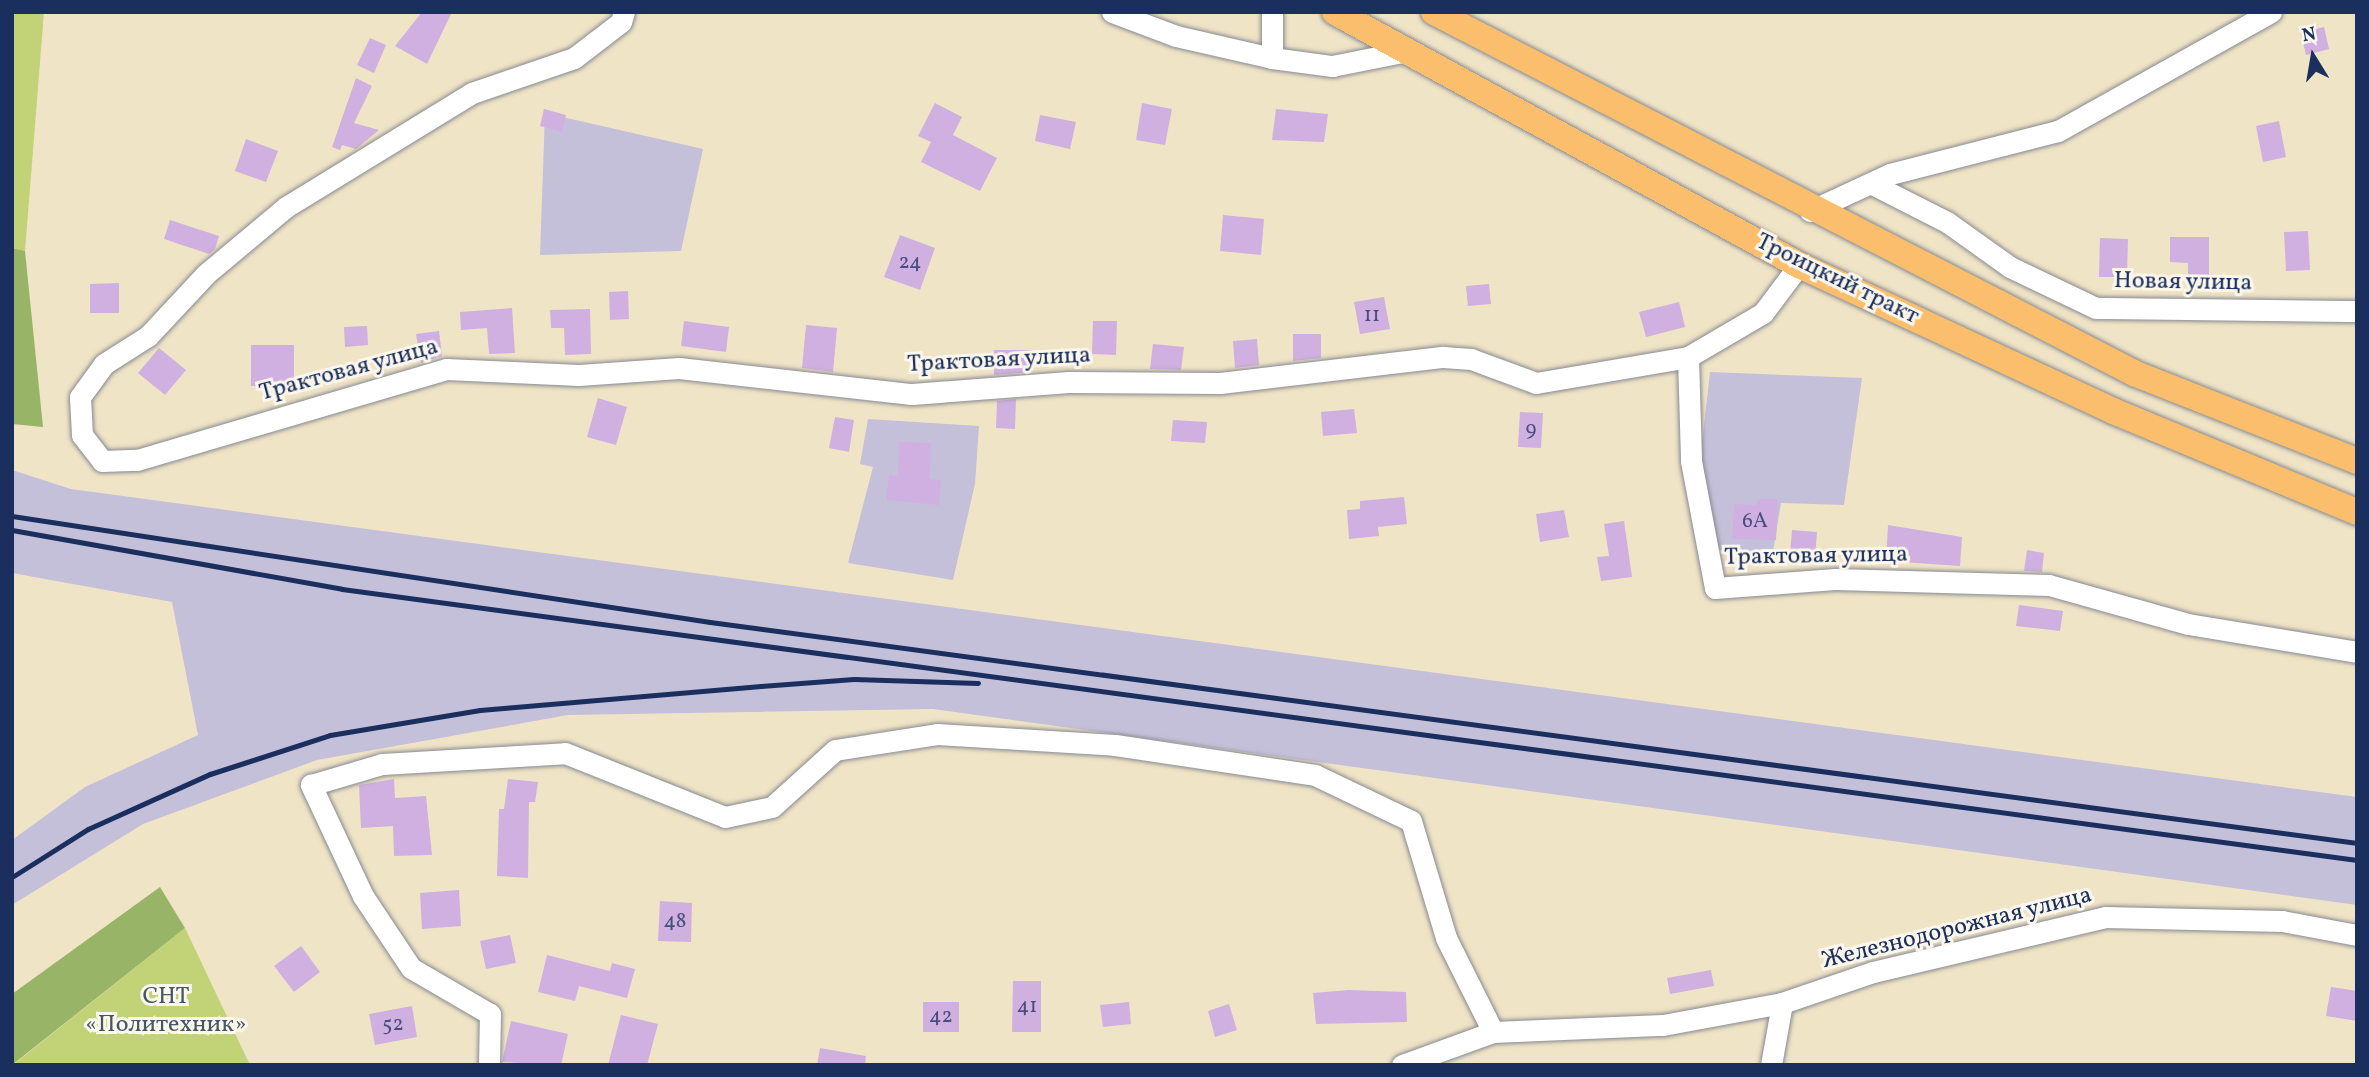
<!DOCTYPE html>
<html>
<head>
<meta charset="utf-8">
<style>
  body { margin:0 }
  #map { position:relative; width:2369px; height:1077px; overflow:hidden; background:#f0e4c6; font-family:Vollkorn,serif }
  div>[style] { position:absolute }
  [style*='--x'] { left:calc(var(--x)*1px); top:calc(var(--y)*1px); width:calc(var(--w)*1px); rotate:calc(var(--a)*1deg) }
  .industrial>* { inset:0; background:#c5c0da }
  .green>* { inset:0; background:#c1d376 }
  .forest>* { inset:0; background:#98b567 }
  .building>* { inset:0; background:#d0b0e0 }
  .roads { filter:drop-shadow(0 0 2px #868a92) drop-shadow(0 0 2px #868a92) }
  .minor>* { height:21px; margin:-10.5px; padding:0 10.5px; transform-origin:10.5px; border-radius:10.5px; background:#fff }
  .major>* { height:26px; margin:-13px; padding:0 13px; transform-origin:13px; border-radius:13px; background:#fabe6d }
  .rail>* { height:5px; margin:-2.5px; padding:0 2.5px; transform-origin:2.5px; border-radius:2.5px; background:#1b2f5e }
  span { translate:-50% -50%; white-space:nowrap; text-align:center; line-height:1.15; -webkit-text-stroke:6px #fbf7ec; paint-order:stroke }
  .number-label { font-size:21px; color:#484f7e }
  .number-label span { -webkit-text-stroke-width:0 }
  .street-label { font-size:24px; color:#1b2f5e }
  .park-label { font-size:24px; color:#445864 }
  .frame { position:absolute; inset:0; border:14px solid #1b2f5e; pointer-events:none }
  .north { position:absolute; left:2278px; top:21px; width:70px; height:70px; -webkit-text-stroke:5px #fbf7ec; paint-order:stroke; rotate:349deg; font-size:19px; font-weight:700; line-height:28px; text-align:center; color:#1b2f5e }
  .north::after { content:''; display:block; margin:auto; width:24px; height:32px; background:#1b2f5e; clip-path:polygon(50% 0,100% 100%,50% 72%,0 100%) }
</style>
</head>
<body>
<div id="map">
  <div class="industrial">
    <div style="clip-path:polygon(545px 113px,703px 149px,681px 251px,540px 255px)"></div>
    <div style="clip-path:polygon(1710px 372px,1862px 378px,1844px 505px,1781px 503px,1772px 558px,1715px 549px,1701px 452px)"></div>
    <div style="clip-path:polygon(868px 419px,979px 426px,975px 484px,953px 580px,848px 563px,873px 467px,860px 464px)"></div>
    <div style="clip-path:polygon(12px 470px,71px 489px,2357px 797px,2357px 905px,933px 709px,568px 715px,317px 760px,143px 824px,12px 905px,12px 840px,85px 787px,198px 735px,172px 602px,12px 573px)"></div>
  </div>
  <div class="green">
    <div style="clip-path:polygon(12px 12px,44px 12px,25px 251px,12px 248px)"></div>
    <div style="clip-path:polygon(185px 928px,250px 1065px,13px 1065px)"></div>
  </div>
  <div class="forest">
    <div style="clip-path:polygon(12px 248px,25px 251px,43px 427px,12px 424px)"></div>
    <div style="clip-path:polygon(160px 887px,185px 928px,12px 1065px,12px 994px)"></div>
  </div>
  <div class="building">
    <div style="clip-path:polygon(422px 12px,452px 12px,427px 64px,395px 46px)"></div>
    <div style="clip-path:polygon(2324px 27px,2329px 49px,2306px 55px,2301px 33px)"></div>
    <div style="clip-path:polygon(370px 38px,386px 45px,374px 73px,357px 65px)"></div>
    <div style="clip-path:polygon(356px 78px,372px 86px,354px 123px,379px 130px,356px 149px,342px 145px,340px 150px,332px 147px)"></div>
    <div style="clip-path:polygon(935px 103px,962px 117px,953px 135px,997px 158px,980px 191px,921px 162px,931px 142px,918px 136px)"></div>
    <div style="clip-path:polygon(1142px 103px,1172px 109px,1165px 145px,1136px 140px)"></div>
    <div style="clip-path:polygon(544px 109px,566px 115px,562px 132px,540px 126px)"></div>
    <div style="clip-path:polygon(1276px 109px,1328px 114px,1324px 142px,1272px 140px)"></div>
    <div style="clip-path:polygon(1040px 115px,1076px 122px,1070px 149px,1035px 141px)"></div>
    <div style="clip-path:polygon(2279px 121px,2286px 157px,2263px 162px,2256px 126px)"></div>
    <div style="clip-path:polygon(246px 139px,278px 151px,266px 182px,235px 171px)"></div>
    <div style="clip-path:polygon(1223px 215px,1264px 219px,1261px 255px,1220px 251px)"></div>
    <div style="clip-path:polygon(170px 220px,219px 236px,215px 249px,209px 254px,164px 239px)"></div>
    <div style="clip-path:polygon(2308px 231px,2310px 270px,2286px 271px,2284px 232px)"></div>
    <div style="clip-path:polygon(900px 235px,935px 248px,920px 290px,884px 277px)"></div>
    <div style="clip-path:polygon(2170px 237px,2209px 237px,2209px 275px,2188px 275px,2188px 263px,2170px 262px)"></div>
    <div style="clip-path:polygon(2100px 238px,2128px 239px,2127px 277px,2099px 277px)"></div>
    <div style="clip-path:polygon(119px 283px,119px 313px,90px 313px,90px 284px)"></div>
    <div style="clip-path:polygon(1489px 284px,1491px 304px,1468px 306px,1466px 286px)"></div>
    <div style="clip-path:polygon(628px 291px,629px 319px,610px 320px,609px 292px)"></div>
    <div style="clip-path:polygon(1384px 297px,1390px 329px,1360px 334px,1354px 302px)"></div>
    <div style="clip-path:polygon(1679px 302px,1685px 327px,1646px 337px,1639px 312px)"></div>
    <div style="clip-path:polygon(512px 308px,515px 353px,489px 354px,487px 328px,461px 330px,460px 312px)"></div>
    <div style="clip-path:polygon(590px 309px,591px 354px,565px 355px,564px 328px,551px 328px,550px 310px)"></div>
    <div style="clip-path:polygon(684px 321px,729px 327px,726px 352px,681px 346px)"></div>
    <div style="clip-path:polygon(1093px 321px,1117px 321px,1116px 355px,1092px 354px)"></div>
    <div style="clip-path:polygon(806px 325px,837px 328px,833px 372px,802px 368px)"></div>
    <div style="clip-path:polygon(367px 326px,368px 345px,345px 347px,344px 327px)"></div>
    <div style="clip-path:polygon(439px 331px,442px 356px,421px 363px,416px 334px)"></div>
    <div style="clip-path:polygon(1293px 334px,1321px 334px,1321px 358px,1293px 361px)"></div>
    <div style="clip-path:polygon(1257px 339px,1259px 365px,1235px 368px,1233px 341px)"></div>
    <div style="clip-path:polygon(1153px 344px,1184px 347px,1181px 370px,1150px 369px)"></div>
    <div style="clip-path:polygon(251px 345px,294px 345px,294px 386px,251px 386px)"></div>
    <div style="clip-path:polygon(159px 348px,186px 370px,165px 395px,138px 373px)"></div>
    <div style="clip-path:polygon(994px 350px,1032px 350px,1032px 372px,994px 375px)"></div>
    <div style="clip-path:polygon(598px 398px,627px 407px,616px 445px,587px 437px)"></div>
    <div style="clip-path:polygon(1016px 399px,1015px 429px,996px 428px,997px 401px)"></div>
    <div style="clip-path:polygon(1354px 409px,1357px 433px,1323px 436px,1321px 412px)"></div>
    <div style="clip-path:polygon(1520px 412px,1543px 413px,1541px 448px,1518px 447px)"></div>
    <div style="clip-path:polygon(835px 417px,854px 420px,849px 452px,829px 448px)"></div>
    <div style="clip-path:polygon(1173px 420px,1207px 422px,1205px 443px,1171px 441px)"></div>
    <div style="clip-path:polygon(899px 442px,931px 443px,930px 479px,941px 480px,939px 505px,886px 500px,889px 475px,898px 476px)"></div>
    <div style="clip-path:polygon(1404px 497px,1407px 524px,1378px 527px,1379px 536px,1349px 539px,1347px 510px,1360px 509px,1360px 501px)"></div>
    <div style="clip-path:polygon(1759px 499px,1778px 499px,1776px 540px,1732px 539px,1734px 504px,1756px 505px)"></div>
    <div style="clip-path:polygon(1564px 510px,1569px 537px,1540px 542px,1536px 514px)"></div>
    <div style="clip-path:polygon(1624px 521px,1632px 577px,1601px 581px,1597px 557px,1609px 556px,1604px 524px)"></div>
    <div style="clip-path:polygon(1888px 525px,1962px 537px,1960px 566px,1886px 561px)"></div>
    <div style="clip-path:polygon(1792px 530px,1817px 532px,1815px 557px,1790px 555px)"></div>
    <div style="clip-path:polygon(2027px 550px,2044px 553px,2042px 572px,2024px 571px)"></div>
    <div style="clip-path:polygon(2019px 605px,2063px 611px,2060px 631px,2016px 626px)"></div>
    <div style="clip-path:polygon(394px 779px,395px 798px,426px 796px,432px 855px,394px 856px,393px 826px,361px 828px,359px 785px)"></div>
    <div style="clip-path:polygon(508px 779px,538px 782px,535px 802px,529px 802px,528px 878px,497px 876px,499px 809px,504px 809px)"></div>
    <div style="clip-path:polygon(459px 890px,461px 926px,422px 929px,420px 893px)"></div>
    <div style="clip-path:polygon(660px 901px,692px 903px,691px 942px,658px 941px)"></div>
    <div style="clip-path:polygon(510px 935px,516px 963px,486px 969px,480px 941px)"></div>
    <div style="clip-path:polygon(301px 946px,320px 972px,294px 992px,274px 966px)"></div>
    <div style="clip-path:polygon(547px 955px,610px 971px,612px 963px,635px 969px,627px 998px,579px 986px,575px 1001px,538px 992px)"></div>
    <div style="clip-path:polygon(1711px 970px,1714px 986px,1670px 994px,1667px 978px)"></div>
    <div style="clip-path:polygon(1013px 981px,1041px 981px,1041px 1032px,1012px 1032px)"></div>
    <div style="clip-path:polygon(2331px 987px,2357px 991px,2357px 1021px,2326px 1016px)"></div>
    <div style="clip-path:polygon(1349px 990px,1406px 992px,1407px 1022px,1316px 1024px,1313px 993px)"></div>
    <div style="clip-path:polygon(923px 1002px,959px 1002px,959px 1032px,923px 1032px)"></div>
    <div style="clip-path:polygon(1129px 1002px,1131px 1024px,1103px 1027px,1100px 1005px)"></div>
    <div style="clip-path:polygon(1229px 1004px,1237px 1030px,1215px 1037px,1208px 1011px)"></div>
    <div style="clip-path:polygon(412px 1006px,417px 1037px,375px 1045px,369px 1014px)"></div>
    <div style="clip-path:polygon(621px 1015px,658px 1024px,647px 1065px,608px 1065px)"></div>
    <div style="clip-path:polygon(511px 1021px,568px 1034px,561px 1065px,502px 1062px)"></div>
    <div style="clip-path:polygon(820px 1048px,866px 1056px,865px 1065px,817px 1065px)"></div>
  </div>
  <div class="roads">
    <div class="minor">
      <div style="--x:624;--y:12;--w:10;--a:107"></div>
      <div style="--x:621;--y:22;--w:59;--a:142.5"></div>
      <div style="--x:574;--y:58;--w:108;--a:161.1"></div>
      <div style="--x:472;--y:93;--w:218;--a:148.5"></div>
      <div style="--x:286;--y:207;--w:104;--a:140.1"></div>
      <div style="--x:206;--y:274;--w:85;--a:133.1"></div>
      <div style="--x:148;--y:336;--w:52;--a:147.5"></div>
      <div style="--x:104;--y:364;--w:41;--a:126"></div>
      <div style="--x:80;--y:397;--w:38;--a:87"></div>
      <div style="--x:82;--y:435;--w:33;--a:52"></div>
      <div style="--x:102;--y:461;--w:35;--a:-2"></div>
      <div style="--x:137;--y:460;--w:322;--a:-16.4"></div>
      <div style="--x:446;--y:369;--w:133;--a:2.6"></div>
      <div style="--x:579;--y:375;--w:100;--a:-4"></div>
      <div style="--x:679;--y:368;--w:234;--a:6.4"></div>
      <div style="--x:912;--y:394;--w:157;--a:-4.4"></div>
      <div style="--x:1069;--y:382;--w:151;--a:0.4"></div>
      <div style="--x:1220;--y:383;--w:225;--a:-6.7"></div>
      <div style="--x:1443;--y:357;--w:28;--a:4"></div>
      <div style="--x:1471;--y:359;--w:69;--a:20.3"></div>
      <div style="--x:1536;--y:383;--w:154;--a:-9.7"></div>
      <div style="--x:1688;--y:357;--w:104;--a:88.3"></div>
      <div style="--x:1691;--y:461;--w:129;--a:79.3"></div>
      <div style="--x:1715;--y:588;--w:120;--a:-4.3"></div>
      <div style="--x:1835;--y:579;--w:214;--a:1.6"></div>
      <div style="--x:2049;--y:585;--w:144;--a:15.7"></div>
      <div style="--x:2188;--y:624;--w:171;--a:9.4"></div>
      <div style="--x:1112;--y:12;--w:68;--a:20.6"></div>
      <div style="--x:1176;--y:36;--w:98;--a:12.9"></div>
      <div style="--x:1272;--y:58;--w:61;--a:7.6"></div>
      <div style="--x:1332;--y:66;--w:77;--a:-11.2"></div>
      <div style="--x:1272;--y:12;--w:46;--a:90"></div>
      <div style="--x:1874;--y:185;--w:82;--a:26.9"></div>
      <div style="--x:1947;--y:222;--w:77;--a:35.5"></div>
      <div style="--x:2010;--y:267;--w:95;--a:25.5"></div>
      <div style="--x:2096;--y:308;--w:261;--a:0.7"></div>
      <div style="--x:1810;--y:211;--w:88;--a:-24.8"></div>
      <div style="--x:1890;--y:174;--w:173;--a:-14.4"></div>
      <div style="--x:2058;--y:131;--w:244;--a:-29.2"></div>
      <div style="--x:1688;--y:357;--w:87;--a:-30.4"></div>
      <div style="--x:1763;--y:313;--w:60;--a:-53.1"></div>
      <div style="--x:489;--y:1065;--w:51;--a:-88.9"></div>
      <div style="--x:490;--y:1014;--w:91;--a:-149.8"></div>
      <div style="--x:411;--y:968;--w:87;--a:-123.7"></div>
      <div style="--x:363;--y:896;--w:123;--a:-115.1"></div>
      <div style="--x:311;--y:785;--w:74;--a:-16.5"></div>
      <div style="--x:382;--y:764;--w:183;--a:-3.4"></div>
      <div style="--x:565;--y:753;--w:172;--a:21.8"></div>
      <div style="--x:725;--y:817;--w:48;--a:-12"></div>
      <div style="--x:772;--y:807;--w:85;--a:-42.1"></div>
      <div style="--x:835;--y:750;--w:103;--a:-8.9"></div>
      <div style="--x:937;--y:734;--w:178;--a:3.5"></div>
      <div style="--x:1115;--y:745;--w:202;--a:8.5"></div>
      <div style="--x:1315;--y:775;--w:106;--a:25.6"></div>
      <div style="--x:1411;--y:821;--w:122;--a:73.3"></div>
      <div style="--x:1446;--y:938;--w:105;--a:63.4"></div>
      <div style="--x:1402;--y:1065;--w:97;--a:-19.9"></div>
      <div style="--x:1493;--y:1032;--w:170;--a:-2.4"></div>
      <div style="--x:1663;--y:1025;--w:121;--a:-10.5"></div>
      <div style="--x:1782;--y:1003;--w:96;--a:-18.8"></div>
      <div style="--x:1873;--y:972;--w:238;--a:-13.3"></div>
      <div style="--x:2105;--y:917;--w:177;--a:1.3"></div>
      <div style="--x:2282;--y:921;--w:76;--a:10.6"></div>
      <div style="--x:1771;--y:1065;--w:63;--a:-79.9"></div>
    </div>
    <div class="major">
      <div style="--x:1335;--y:12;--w:528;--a:28.6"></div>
      <div style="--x:1799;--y:265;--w:346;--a:24.9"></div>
      <div style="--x:2113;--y:411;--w:264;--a:22.5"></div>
      <div style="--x:1434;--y:12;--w:790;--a:27.28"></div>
      <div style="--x:2136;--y:374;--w:238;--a:21.5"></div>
    </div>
  </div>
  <div class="rail">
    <div style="--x:12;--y:516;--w:706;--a:8.64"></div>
    <div style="--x:710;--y:622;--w:1662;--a:7.64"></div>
    <div style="--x:12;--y:530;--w:335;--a:10.1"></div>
    <div style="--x:342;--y:589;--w:2033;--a:7.66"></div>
    <div style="--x:12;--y:877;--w:90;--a:-32.3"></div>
    <div style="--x:88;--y:829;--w:134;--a:-24.3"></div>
    <div style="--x:210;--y:774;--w:126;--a:-18"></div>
    <div style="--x:330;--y:735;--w:152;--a:-9.5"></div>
    <div style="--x:480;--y:710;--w:282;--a:-4.9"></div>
    <div style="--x:761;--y:686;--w:93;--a:-4.3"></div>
    <div style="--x:854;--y:679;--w:124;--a:1.8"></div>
  </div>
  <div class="number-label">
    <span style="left:910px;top:263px">24</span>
    <span style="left:1372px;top:316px">11</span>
    <span style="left:1531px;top:430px">9</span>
    <span style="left:1755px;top:522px">6А</span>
    <span style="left:675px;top:922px">48</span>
    <span style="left:1027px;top:1007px">41</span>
    <span style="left:941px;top:1017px">42</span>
    <span style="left:393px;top:1025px">52</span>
  </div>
  <div class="street-label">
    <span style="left:1837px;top:280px;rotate:26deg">Троицкий тракт</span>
    <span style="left:2183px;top:283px;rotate:1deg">Новая улица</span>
    <span style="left:999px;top:361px;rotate:-3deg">Трактовая улица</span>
    <span style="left:349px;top:371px;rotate:-15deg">Трактовая улица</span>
    <span style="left:1816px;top:557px;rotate:-1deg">Трактовая улица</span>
    <span style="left:1957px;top:929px;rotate:-14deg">Железнодорожная улица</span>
  </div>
  <div class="park-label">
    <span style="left:166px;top:1012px">СНТ<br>«Политехник»</span>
  </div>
  <div class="frame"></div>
  <div class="north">N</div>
</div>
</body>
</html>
